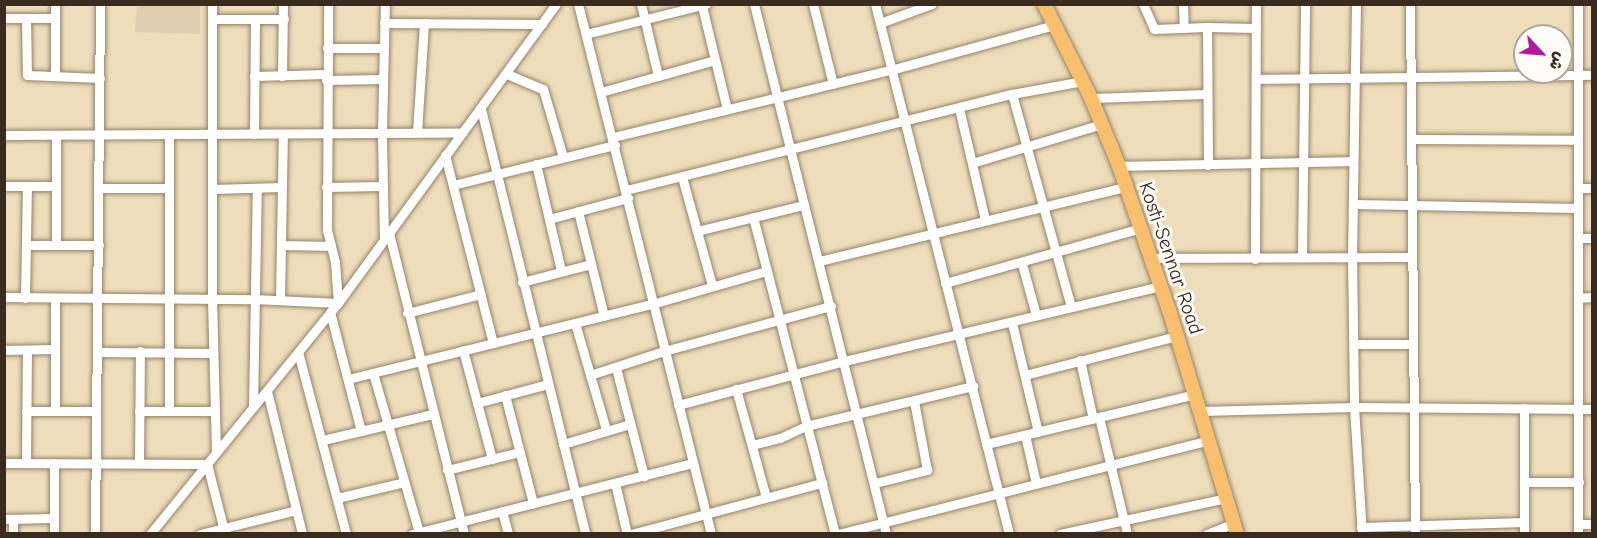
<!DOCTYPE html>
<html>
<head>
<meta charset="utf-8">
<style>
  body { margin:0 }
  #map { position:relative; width:1597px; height:538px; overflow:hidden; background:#eeddba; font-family:"Comic Neue","Playpen Sans Arabic",sans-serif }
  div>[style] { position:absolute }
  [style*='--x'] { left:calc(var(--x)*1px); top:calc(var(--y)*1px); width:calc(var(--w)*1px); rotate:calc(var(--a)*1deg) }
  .built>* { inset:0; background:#e0ceb1 }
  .roads { filter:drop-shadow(0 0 2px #94846c) drop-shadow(0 0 2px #94846c) }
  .minor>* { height:9px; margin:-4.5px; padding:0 4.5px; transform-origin:4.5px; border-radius:4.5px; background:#fff }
  .highway>* { height:14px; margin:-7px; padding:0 7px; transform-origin:7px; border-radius:7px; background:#f8bf6c }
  span { translate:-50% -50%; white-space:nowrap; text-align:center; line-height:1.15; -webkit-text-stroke:6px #fdfcf7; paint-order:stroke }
  .street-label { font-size:20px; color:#3b2a1e }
  .frame { position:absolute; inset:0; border:6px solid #3b2a1e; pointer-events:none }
  .north { position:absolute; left:1513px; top:24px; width:60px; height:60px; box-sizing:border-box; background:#fdfcf7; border:2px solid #afa8a0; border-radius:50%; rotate:116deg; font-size:16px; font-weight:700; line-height:24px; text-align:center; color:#3b2a1e }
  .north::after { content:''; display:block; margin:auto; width:21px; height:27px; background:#b5179e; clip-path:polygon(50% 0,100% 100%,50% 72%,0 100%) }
</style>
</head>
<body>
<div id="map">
  <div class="built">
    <div style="clip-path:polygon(137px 5px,200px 5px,200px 34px,135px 32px)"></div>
  </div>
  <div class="roads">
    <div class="minor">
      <div style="--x:212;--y:4;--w:295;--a:90"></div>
      <div style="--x:212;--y:299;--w:153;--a:88.5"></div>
      <div style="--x:578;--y:4;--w:546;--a:75.91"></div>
      <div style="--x:641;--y:4;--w:74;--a:76.7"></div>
      <div style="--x:754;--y:4;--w:546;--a:76.01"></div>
      <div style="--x:813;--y:4;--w:82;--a:76"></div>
      <div style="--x:875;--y:4;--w:547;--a:75.81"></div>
      <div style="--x:1143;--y:4;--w:27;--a:66"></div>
      <div style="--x:1154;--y:29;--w:53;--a:-2.2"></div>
      <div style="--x:1183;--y:4;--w:24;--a:88"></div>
      <div style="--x:1356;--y:4;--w:252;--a:90.9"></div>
      <div style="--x:1352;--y:256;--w:151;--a:89.2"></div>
      <div style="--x:1354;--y:407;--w:127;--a:86.4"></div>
      <div style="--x:1410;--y:4;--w:530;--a:89.46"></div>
      <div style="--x:1578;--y:4;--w:530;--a:90"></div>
      <div style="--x:702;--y:6;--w:106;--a:76.4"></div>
      <div style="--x:4;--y:18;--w:51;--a:0"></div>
      <div style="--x:26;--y:18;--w:57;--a:89"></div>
      <div style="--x:27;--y:75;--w:73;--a:2.4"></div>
      <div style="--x:212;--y:19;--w:72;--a:0"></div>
      <div style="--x:384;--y:23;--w:158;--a:0.4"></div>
      <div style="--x:880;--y:23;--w:55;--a:-20.1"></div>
      <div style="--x:586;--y:34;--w:124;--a:-14"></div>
      <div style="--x:327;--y:48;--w:56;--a:0"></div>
      <div style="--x:507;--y:74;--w:39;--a:23"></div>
      <div style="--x:543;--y:89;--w:71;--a:73.6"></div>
      <div style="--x:55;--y:76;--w:72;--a:-90"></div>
      <div style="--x:254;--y:76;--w:72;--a:-1.6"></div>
      <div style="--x:282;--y:76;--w:72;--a:-89.2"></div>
      <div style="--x:1257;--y:79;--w:335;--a:-0.7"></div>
      <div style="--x:326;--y:80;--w:57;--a:-1"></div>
      <div style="--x:601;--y:92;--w:118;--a:-15.7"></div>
      <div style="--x:1012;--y:94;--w:221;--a:74.5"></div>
      <div style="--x:1091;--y:98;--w:116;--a:-2"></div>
      <div style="--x:959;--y:108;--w:115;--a:76.9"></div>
      <div style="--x:481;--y:109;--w:438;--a:76.2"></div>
      <div style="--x:417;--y:132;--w:109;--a:-86.3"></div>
      <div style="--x:254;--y:134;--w:115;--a:-89.5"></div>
      <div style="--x:4;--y:135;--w:458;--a:-0.3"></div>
      <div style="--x:169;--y:135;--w:275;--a:90"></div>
      <div style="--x:613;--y:137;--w:286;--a:-13.6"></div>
      <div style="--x:891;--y:70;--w:169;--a:-15.4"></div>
      <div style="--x:1411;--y:139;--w:166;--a:0.3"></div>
      <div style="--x:445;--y:155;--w:194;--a:75.7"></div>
      <div style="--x:972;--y:163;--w:136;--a:-16.7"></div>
      <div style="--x:536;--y:164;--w:110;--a:76.8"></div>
      <div style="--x:1208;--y:165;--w:138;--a:-90.4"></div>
      <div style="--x:1207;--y:27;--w:49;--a:1.2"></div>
      <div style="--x:1119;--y:166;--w:234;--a:-1.2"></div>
      <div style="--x:682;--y:177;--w:112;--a:74.5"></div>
      <div style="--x:453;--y:185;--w:167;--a:-13.9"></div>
      <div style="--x:4;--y:186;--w:52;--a:0"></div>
      <div style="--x:326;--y:187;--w:57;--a:-1"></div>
      <div style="--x:100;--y:188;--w:69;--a:0"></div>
      <div style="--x:1578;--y:188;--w:14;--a:0"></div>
      <div style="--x:212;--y:189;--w:70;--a:-1.6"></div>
      <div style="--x:626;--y:190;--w:398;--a:-14"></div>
      <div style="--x:1012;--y:94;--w:72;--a:-10.4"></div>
      <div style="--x:1353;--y:204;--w:225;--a:1"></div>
      <div style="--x:578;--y:211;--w:108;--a:76.1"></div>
      <div style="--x:753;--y:217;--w:327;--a:75.5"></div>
      <div style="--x:549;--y:219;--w:82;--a:-14.9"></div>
      <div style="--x:697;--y:231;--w:110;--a:-13.7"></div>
      <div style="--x:389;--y:233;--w:310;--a:76"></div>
      <div style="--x:1579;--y:238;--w:13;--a:0"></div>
      <div style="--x:384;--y:239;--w:107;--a:-91.1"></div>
      <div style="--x:382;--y:132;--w:128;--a:-88.7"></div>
      <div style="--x:26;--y:245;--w:73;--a:0"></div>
      <div style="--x:56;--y:245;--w:110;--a:-90"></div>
      <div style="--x:282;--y:245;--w:49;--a:1.2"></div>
      <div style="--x:1302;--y:256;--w:252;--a:-89.3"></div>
      <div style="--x:1151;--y:258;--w:261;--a:-0.2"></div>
      <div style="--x:1255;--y:259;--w:255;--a:-89.8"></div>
      <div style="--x:819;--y:261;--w:316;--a:-13.6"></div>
      <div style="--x:1022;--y:264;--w:53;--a:74.6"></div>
      <div style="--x:522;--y:282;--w:71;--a:-14.6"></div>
      <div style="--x:945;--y:283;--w:204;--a:-15.7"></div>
      <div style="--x:4;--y:297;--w:250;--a:0.5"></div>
      <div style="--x:254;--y:299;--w:84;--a:2.7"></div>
      <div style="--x:338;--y:303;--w:41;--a:-94.2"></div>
      <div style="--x:335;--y:262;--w:34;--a:-104"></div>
      <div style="--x:327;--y:229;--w:225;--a:-89.7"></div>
      <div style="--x:25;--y:298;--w:112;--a:-89"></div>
      <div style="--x:55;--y:298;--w:113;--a:90"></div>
      <div style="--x:1578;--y:298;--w:14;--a:-4"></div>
      <div style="--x:280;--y:300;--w:166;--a:-89"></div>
      <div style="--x:330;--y:312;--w:123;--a:75.4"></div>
      <div style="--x:407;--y:313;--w:76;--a:-14.4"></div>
      <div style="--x:575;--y:323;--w:111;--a:73.8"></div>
      <div style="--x:1012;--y:323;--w:112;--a:76.6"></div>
      <div style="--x:1354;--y:344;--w:59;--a:0"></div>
      <div style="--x:4;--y:350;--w:50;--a:-1.1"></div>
      <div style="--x:463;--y:350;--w:113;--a:75.1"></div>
      <div style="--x:97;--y:352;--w:116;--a:0.5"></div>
      <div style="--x:298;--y:352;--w:188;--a:75.2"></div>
      <div style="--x:1080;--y:360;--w:60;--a:77.6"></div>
      <div style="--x:616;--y:368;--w:112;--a:75.5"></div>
      <div style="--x:373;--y:373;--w:166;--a:73.9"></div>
      <div style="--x:590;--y:375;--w:78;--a:-18"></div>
      <div style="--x:664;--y:351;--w:173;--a:-15.1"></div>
      <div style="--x:1025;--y:375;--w:157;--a:-14.4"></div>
      <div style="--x:348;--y:379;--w:313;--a:-13.9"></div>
      <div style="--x:652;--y:304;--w:119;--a:-16.1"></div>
      <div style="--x:736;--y:389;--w:112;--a:74.5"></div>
      <div style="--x:267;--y:391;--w:147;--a:76.2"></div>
      <div style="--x:505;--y:395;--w:112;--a:75.5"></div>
      <div style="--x:477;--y:403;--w:73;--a:-15"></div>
      <div style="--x:678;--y:405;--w:172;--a:-14.8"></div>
      <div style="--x:844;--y:361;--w:326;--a:-13.3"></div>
      <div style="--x:253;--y:407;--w:219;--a:-89"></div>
      <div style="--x:26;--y:411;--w:70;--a:0"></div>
      <div style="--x:139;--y:411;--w:75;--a:0"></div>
      <div style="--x:1201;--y:411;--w:153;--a:-1.5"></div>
      <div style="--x:1354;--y:407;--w:238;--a:0.5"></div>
      <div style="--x:1099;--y:417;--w:120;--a:76.5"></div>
      <div style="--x:1025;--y:435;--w:49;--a:77.1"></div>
      <div style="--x:323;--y:440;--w:112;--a:-13.4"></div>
      <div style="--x:563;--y:444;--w:70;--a:-16.6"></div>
      <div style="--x:986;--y:444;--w:216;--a:-13.4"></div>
      <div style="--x:752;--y:445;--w:29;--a:-14"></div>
      <div style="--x:780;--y:438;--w:29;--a:-25"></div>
      <div style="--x:806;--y:426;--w:172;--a:-13.5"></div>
      <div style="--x:139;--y:462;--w:111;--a:-89.5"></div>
      <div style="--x:4;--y:463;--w:203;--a:0.3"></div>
      <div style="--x:207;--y:464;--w:72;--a:75.6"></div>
      <div style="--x:26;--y:463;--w:113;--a:-89.5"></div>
      <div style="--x:54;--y:463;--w:71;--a:90"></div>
      <div style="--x:447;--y:470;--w:75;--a:-13.9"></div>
      <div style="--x:1524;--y:482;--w:55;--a:0"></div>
      <div style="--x:615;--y:483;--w:52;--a:76.8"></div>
      <div style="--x:875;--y:483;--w:54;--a:-14"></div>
      <div style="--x:927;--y:470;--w:70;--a:-100.7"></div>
      <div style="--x:337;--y:498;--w:69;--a:-13.4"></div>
      <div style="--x:502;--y:511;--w:24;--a:75"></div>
      <div style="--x:4;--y:519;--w:50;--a:-1.1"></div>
      <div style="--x:13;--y:519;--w:15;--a:90"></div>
      <div style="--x:1578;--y:524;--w:14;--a:0"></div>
      <div style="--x:1361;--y:527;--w:163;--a:-1.8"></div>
      <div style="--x:95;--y:534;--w:530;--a:-89.46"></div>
      <div style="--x:150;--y:534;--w:298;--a:-50.9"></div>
      <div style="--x:338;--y:303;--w:370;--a:-53.9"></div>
      <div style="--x:200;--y:534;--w:99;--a:-14"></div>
      <div style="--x:412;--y:534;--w:290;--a:-14.2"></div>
      <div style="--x:631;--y:534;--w:198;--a:-15"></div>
      <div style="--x:838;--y:534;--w:384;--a:-14.2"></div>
      <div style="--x:1060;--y:534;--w:171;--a:-12.2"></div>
      <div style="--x:1207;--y:534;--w:29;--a:-22"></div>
      <div style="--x:1524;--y:534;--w:126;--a:-90"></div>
    </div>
    <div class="highway">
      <div style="--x:1044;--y:4;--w:105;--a:63.4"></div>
      <div style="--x:1091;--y:98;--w:74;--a:67.6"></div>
      <div style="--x:1119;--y:166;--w:152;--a:70.9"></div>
      <div style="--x:1169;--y:310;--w:234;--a:73.1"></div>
    </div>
  </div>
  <div class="street-label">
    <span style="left:1171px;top:258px;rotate:71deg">Kosti-Sennar Road</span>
  </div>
  <div class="frame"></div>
  <div class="north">ش</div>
</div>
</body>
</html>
